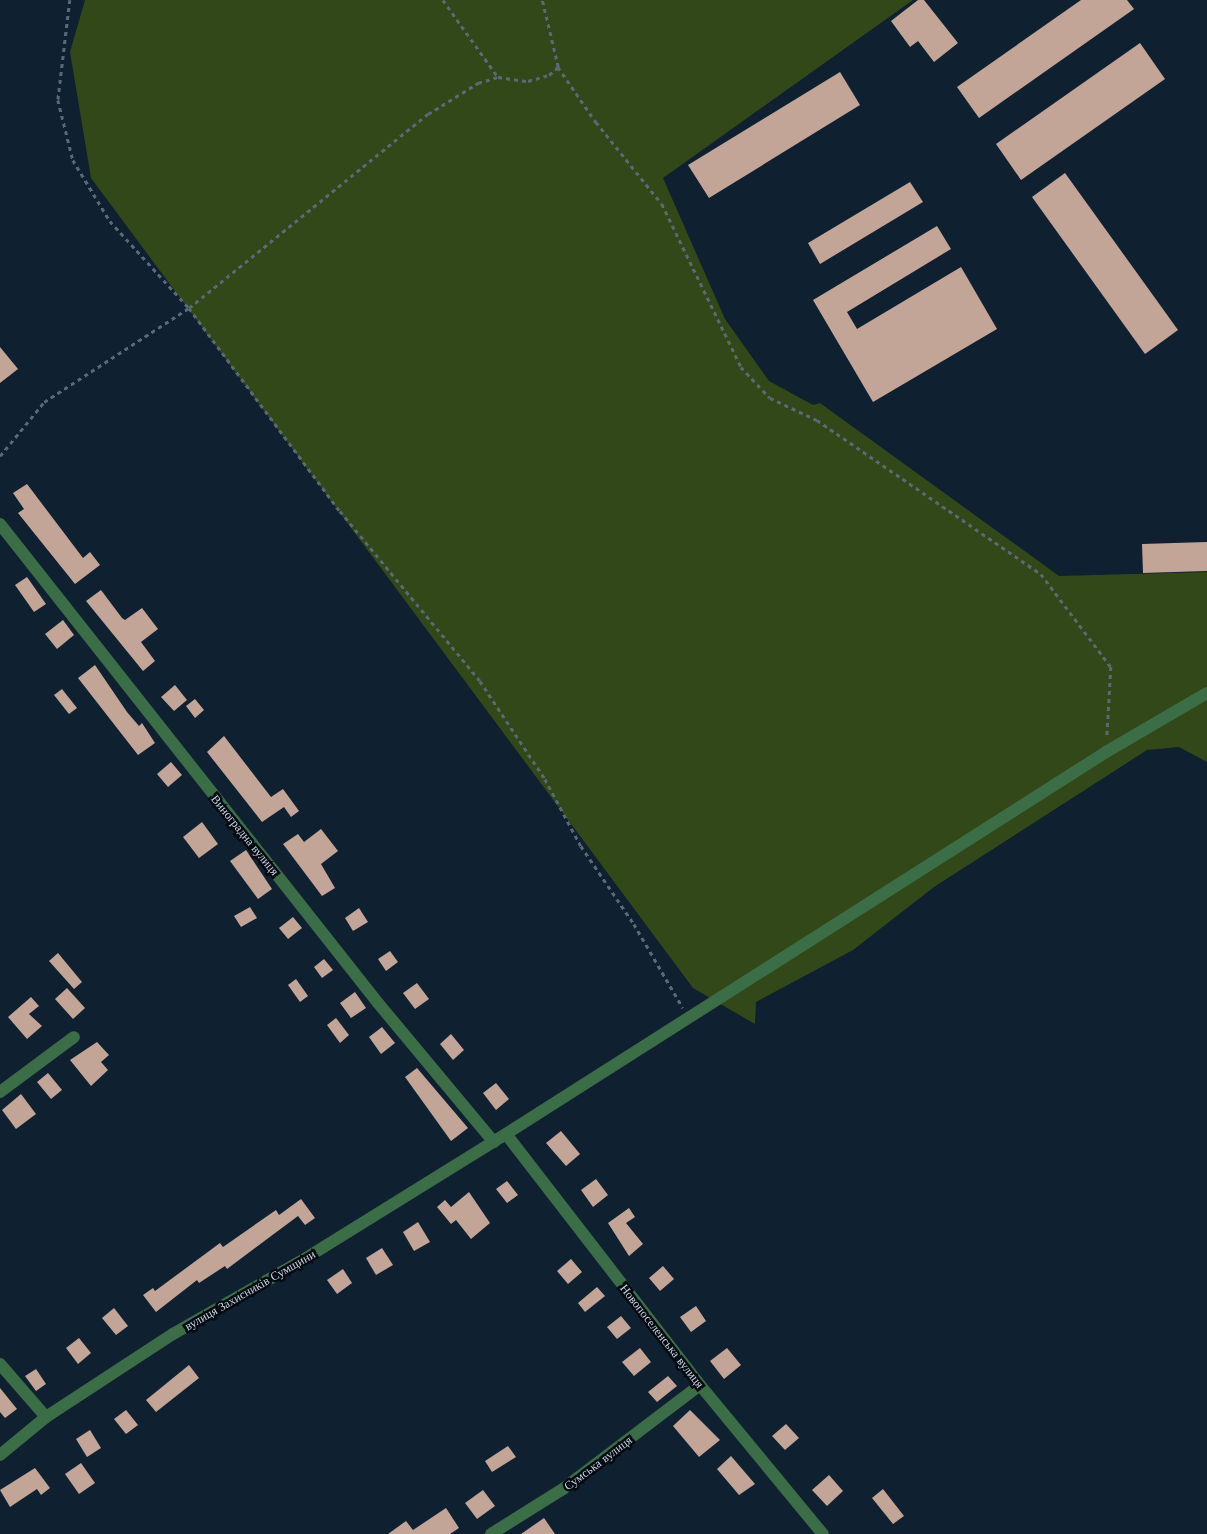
<!DOCTYPE html>
<html>
<head>
<meta charset="utf-8">
<style>
  body { margin:0 }
  #map { position:relative; width:1207px; height:1534px; overflow:hidden; background:#0f2031; font-family:"Libre Baskerville",serif }
  div>[style] { position:absolute }
  [style*='--x'] { left:calc(var(--x)*1px); top:calc(var(--y)*1px); width:calc(var(--w)*1px); rotate:calc(var(--a)*1deg) }
  .green>* { inset:0; background:#334818 }
  .building>* { inset:0; background:#c3a597 }
  .path>* { height:2.5px; margin-top:-1.25px; transform-origin:0; background:repeating-linear-gradient(90deg,#5a6977 0 4px,transparent 0 8px) }
  .minor>* { height:12px; margin:-6px; padding:0 6px; transform-origin:6px; border-radius:6px; background:#3b6e47 }
  span { translate:-50% -50%; white-space:nowrap; text-align:center; line-height:1.15; -webkit-text-stroke:5px #040a11; paint-order:stroke }
  .street-label { font-size:12px; color:#c9d4df }
</style>
</head>
<body>
<div id="map">
  <div class="green">
    <div style="clip-path:polygon(85px 0,913px 0,663px 178px,725px 319px,769px 381px,813px 405px,820px 403px,1059px 576px,1207px 572px,1207px 762px,1179px 747px,1147px 750px,934px 887px,853px 950px,756px 1002px,755px 1024px,693px 988px,91px 178px,70px 52px)"></div>
  </div>
  <div class="building">
    <div style="clip-path:polygon(918px 0,924px 0,958px 43px,934px 62px,918px 41px,910px 47px,891px 21px)"></div>
    <div style="clip-path:polygon(1081px 0,1127px 0,1134px 9px,979px 118px,957px 87px)"></div>
    <div style="clip-path:polygon(1140px 43px,1165px 79px,1021px 180px,996px 144px)"></div>
    <div style="clip-path:polygon(840px 72px,860px 105px,709px 198px,688px 165px)"></div>
    <div style="clip-path:polygon(1065px 173px,1178px 330px,1145px 354px,1032px 197px)"></div>
    <div style="clip-path:polygon(910px 182px,923px 202px,820px 264px,808px 243px)"></div>
    <div style="clip-path:polygon(937px 226px,951px 249px,847px 312px,857px 329px,961px 267px,997px 329px,873px 402px,813px 300px)"></div>
    <div style="clip-path:polygon(0 347px,18px 369px,0 383px)"></div>
    <div style="clip-path:polygon(27px 484px,83px 558px,90px 552px,100px 565px,75px 584px,18px 513px,24px 509px,13px 493px)"></div>
    <div style="clip-path:polygon(1207px 542px,1207px 571px,1143px 573px,1142px 544px)"></div>
    <div style="clip-path:polygon(27px 577px,46px 604px,34px 612px,15px 585px)"></div>
    <div style="clip-path:polygon(101px 590px,122px 618px,125px 620px,142px 608px,158px 629px,141px 642px,155px 661px,143px 671px,86px 601px)"></div>
    <div style="clip-path:polygon(63px 620px,74px 635px,57px 649px,45px 634px)"></div>
    <div style="clip-path:polygon(95px 665px,127px 712px,139px 726px,142px 723px,155px 743px,138px 755px,78px 678px)"></div>
    <div style="clip-path:polygon(175px 685px,187px 700px,174px 711px,161px 697px)"></div>
    <div style="clip-path:polygon(62px 689px,77px 708px,69px 714px,54px 695px)"></div>
    <div style="clip-path:polygon(195px 699px,204px 710px,195px 718px,186px 706px)"></div>
    <div style="clip-path:polygon(224px 736px,271px 797px,283px 789px,299px 811px,291px 817px,284px 807px,262px 822px,207px 752px)"></div>
    <div style="clip-path:polygon(171px 762px,182px 775px,168px 787px,157px 774px)"></div>
    <div style="clip-path:polygon(202px 822px,218px 844px,199px 858px,183px 837px)"></div>
    <div style="clip-path:polygon(321px 829px,338px 851px,321px 864px,335px 888px,322px 896px,283px 844px,298px 834px,304px 842px)"></div>
    <div style="clip-path:polygon(246px 850px,272px 889px,258px 899px,230px 861px)"></div>
    <div style="clip-path:polygon(250px 907px,257px 918px,241px 927px,234px 916px)"></div>
    <div style="clip-path:polygon(359px 908px,368px 922px,353px 931px,345px 918px)"></div>
    <div style="clip-path:polygon(293px 917px,302px 928px,288px 939px,279px 928px)"></div>
    <div style="clip-path:polygon(390px 951px,398px 962px,386px 971px,378px 959px)"></div>
    <div style="clip-path:polygon(58px 953px,82px 982px,74px 989px,49px 961px)"></div>
    <div style="clip-path:polygon(324px 959px,333px 970px,322px 978px,314px 967px)"></div>
    <div style="clip-path:polygon(296px 979px,308px 996px,300px 1002px,288px 985px)"></div>
    <div style="clip-path:polygon(417px 983px,429px 999px,415px 1009px,403px 993px)"></div>
    <div style="clip-path:polygon(67px 988px,85px 1008px,73px 1019px,55px 999px)"></div>
    <div style="clip-path:polygon(355px 992px,366px 1008px,351px 1018px,340px 1003px)"></div>
    <div style="clip-path:polygon(31px 997px,39px 1006px,29px 1014px,42px 1026px,27px 1039px,8px 1017px)"></div>
    <div style="clip-path:polygon(336px 1018px,349px 1035px,340px 1043px,327px 1025px)"></div>
    <div style="clip-path:polygon(382px 1027px,395px 1043px,381px 1054px,369px 1037px)"></div>
    <div style="clip-path:polygon(451px 1034px,464px 1050px,453px 1060px,440px 1044px)"></div>
    <div style="clip-path:polygon(97px 1042px,109px 1055px,101px 1062px,108px 1070px,91px 1086px,70px 1060px)"></div>
    <div style="clip-path:polygon(417px 1068px,468px 1128px,451px 1141px,405px 1077px)"></div>
    <div style="clip-path:polygon(48px 1073px,62px 1090px,51px 1099px,37px 1082px)"></div>
    <div style="clip-path:polygon(496px 1083px,509px 1099px,496px 1110px,483px 1093px)"></div>
    <div style="clip-path:polygon(21px 1094px,36px 1114px,16px 1129px,2px 1110px)"></div>
    <div style="clip-path:polygon(561px 1131px,580px 1154px,566px 1166px,546px 1143px)"></div>
    <div style="clip-path:polygon(596px 1179px,608px 1195px,593px 1207px,581px 1190px)"></div>
    <div style="clip-path:polygon(507px 1181px,518px 1195px,507px 1203px,496px 1189px)"></div>
    <div style="clip-path:polygon(469px 1192px,490px 1223px,471px 1239px,456px 1220px,451px 1224px,437px 1207px,445px 1200px,451px 1207px)"></div>
    <div style="clip-path:polygon(301px 1199px,315px 1218px,305px 1225px,298px 1216px,227px 1269px,225px 1266px,199px 1283px,197px 1280px,156px 1312px,143px 1295px,153px 1288px,155px 1291px,220px 1243px,223px 1247px,276px 1210px,279px 1215px)"></div>
    <div style="clip-path:polygon(629px 1208px,635px 1217px,626px 1223px,643px 1244px,629px 1256px,608px 1223px)"></div>
    <div style="clip-path:polygon(418px 1222px,430px 1242px,414px 1251px,403px 1232px)"></div>
    <div style="clip-path:polygon(382px 1248px,393px 1265px,376px 1275px,366px 1258px)"></div>
    <div style="clip-path:polygon(571px 1259px,582px 1272px,568px 1284px,557px 1271px)"></div>
    <div style="clip-path:polygon(663px 1266px,674px 1279px,660px 1291px,649px 1278px)"></div>
    <div style="clip-path:polygon(343px 1269px,352px 1283px,337px 1294px,327px 1280px)"></div>
    <div style="clip-path:polygon(597px 1287px,605px 1296px,585px 1312px,578px 1303px)"></div>
    <div style="clip-path:polygon(696px 1306px,706px 1321px,691px 1332px,680px 1317px)"></div>
    <div style="clip-path:polygon(114px 1308px,128px 1326px,116px 1335px,102px 1318px)"></div>
    <div style="clip-path:polygon(621px 1316px,631px 1328px,617px 1339px,607px 1327px)"></div>
    <div style="clip-path:polygon(79px 1338px,91px 1353px,78px 1364px,66px 1348px)"></div>
    <div style="clip-path:polygon(640px 1348px,651px 1362px,634px 1376px,622px 1362px)"></div>
    <div style="clip-path:polygon(727px 1348px,741px 1365px,724px 1379px,710px 1361px)"></div>
    <div style="clip-path:polygon(189px 1365px,199px 1378px,156px 1412px,146px 1400px)"></div>
    <div style="clip-path:polygon(36px 1369px,46px 1384px,36px 1391px,25px 1376px)"></div>
    <div style="clip-path:polygon(668px 1376px,677px 1386px,657px 1402px,648px 1392px)"></div>
    <div style="clip-path:polygon(0 1388px,17px 1409px,5px 1418px,0 1412px)"></div>
    <div style="clip-path:polygon(126px 1410px,138px 1425px,126px 1434px,114px 1419px)"></div>
    <div style="clip-path:polygon(690px 1410px,720px 1440px,699px 1457px,673px 1426px)"></div>
    <div style="clip-path:polygon(786px 1424px,799px 1438px,785px 1450px,772px 1436px)"></div>
    <div style="clip-path:polygon(90px 1430px,101px 1448px,87px 1457px,76px 1439px)"></div>
    <div style="clip-path:polygon(508px 1446px,516px 1457px,492px 1472px,485px 1461px)"></div>
    <div style="clip-path:polygon(731px 1456px,755px 1484px,739px 1495px,717px 1469px)"></div>
    <div style="clip-path:polygon(81px 1463px,95px 1483px,79px 1494px,65px 1474px)"></div>
    <div style="clip-path:polygon(35px 1468px,50px 1488px,41px 1495px,37px 1489px,10px 1507px,0 1490px)"></div>
    <div style="clip-path:polygon(829px 1475px,843px 1491px,827px 1506px,812px 1490px)"></div>
    <div style="clip-path:polygon(883px 1489px,904px 1516px,893px 1524px,872px 1498px)"></div>
    <div style="clip-path:polygon(483px 1490px,495px 1506px,477px 1519px,465px 1503px)"></div>
    <div style="clip-path:polygon(446px 1508px,459px 1528px,450px 1534px,388px 1534px,406px 1521px,413px 1530px)"></div>
    <div style="clip-path:polygon(544px 1518px,555px 1534px,521px 1534px)"></div>
  </div>
  <div class="path">
    <div style="--x:70;--y:0;--w:101;--a:96.8"></div>
    <div style="--x:58;--y:100;--w:62;--a:76"></div>
    <div style="--x:73;--y:160;--w:71;--a:58.8"></div>
    <div style="--x:110;--y:221;--w:118;--a:47.8"></div>
    <div style="--x:189;--y:308;--w:308;--a:-39.1"></div>
    <div style="--x:428;--y:114;--w:59;--a:-31.8"></div>
    <div style="--x:478;--y:83;--w:21;--a:-17"></div>
    <div style="--x:498;--y:77;--w:30;--a:8"></div>
    <div style="--x:528;--y:81;--w:22;--a:-16"></div>
    <div style="--x:549;--y:75;--w:12;--a:-42"></div>
    <div style="--x:558;--y:67;--w:69;--a:-103.4"></div>
    <div style="--x:443;--y:0;--w:95;--a:54.5"></div>
    <div style="--x:558;--y:67;--w:67;--a:55.4"></div>
    <div style="--x:596;--y:122;--w:105;--a:51.2"></div>
    <div style="--x:662;--y:204;--w:181;--a:64.1"></div>
    <div style="--x:741;--y:367;--w:42;--a:46.9"></div>
    <div style="--x:770;--y:398;--w:52;--a:25.1"></div>
    <div style="--x:817;--y:420;--w:272;--a:34.5"></div>
    <div style="--x:1041;--y:574;--w:116;--a:53"></div>
    <div style="--x:1111;--y:667;--w:71;--a:93.2"></div>
    <div style="--x:0;--y:456;--w:70;--a:-50.8"></div>
    <div style="--x:44;--y:402;--w:173;--a:-33"></div>
    <div style="--x:189;--y:308;--w:253;--a:53.4"></div>
    <div style="--x:340;--y:511;--w:220;--a:50.5"></div>
    <div style="--x:480;--y:681;--w:118;--a:56.4"></div>
    <div style="--x:545;--y:779;--w:76;--a:61.8"></div>
    <div style="--x:581;--y:846;--w:94;--a:55.8"></div>
    <div style="--x:634;--y:924;--w:97;--a:59.7"></div>
  </div>
  <div class="minor">
    <div style="--x:0;--y:524;--w:610;--a:51.72"></div>
    <div style="--x:378;--y:1003;--w:181;--a:50.2"></div>
    <div style="--x:0;--y:1092;--w:92;--a:-36.6"></div>
    <div style="--x:506;--y:1134;--w:317;--a:52.3"></div>
    <div style="--x:700;--y:1385;--w:193;--a:50.5"></div>
    <div style="--x:0;--y:1364;--w:70;--a:49"></div>
    <div style="--x:0;--y:1455;--w:60;--a:-39.6"></div>
    <div style="--x:46;--y:1417;--w:152;--a:-33.2"></div>
    <div style="--x:173;--y:1334;--w:153;--a:-29.7"></div>
    <div style="--x:306;--y:1258;--w:235;--a:-31.8"></div>
    <div style="--x:506;--y:1134;--w:711;--a:-32.48"></div>
    <div style="--x:1106;--y:752;--w:117;--a:-30.3"></div>
    <div style="--x:491;--y:1534;--w:85;--a:-32"></div>
    <div style="--x:563;--y:1489;--w:172;--a:-37.2"></div>
  </div>
  <div class="street-label">
    <span style="left:245px;top:835px;rotate:51deg">Виноградна вулиця</span>
    <span style="left:250px;top:1290px;rotate:-30deg">вулиця Захисників Сумщини</span>
    <span style="left:662px;top:1336px;rotate:52deg">Новопоселенська вулиця</span>
    <span style="left:598px;top:1463px;rotate:-37deg">Сумська вулиця</span>
  </div>
</div>
</body>
</html>
